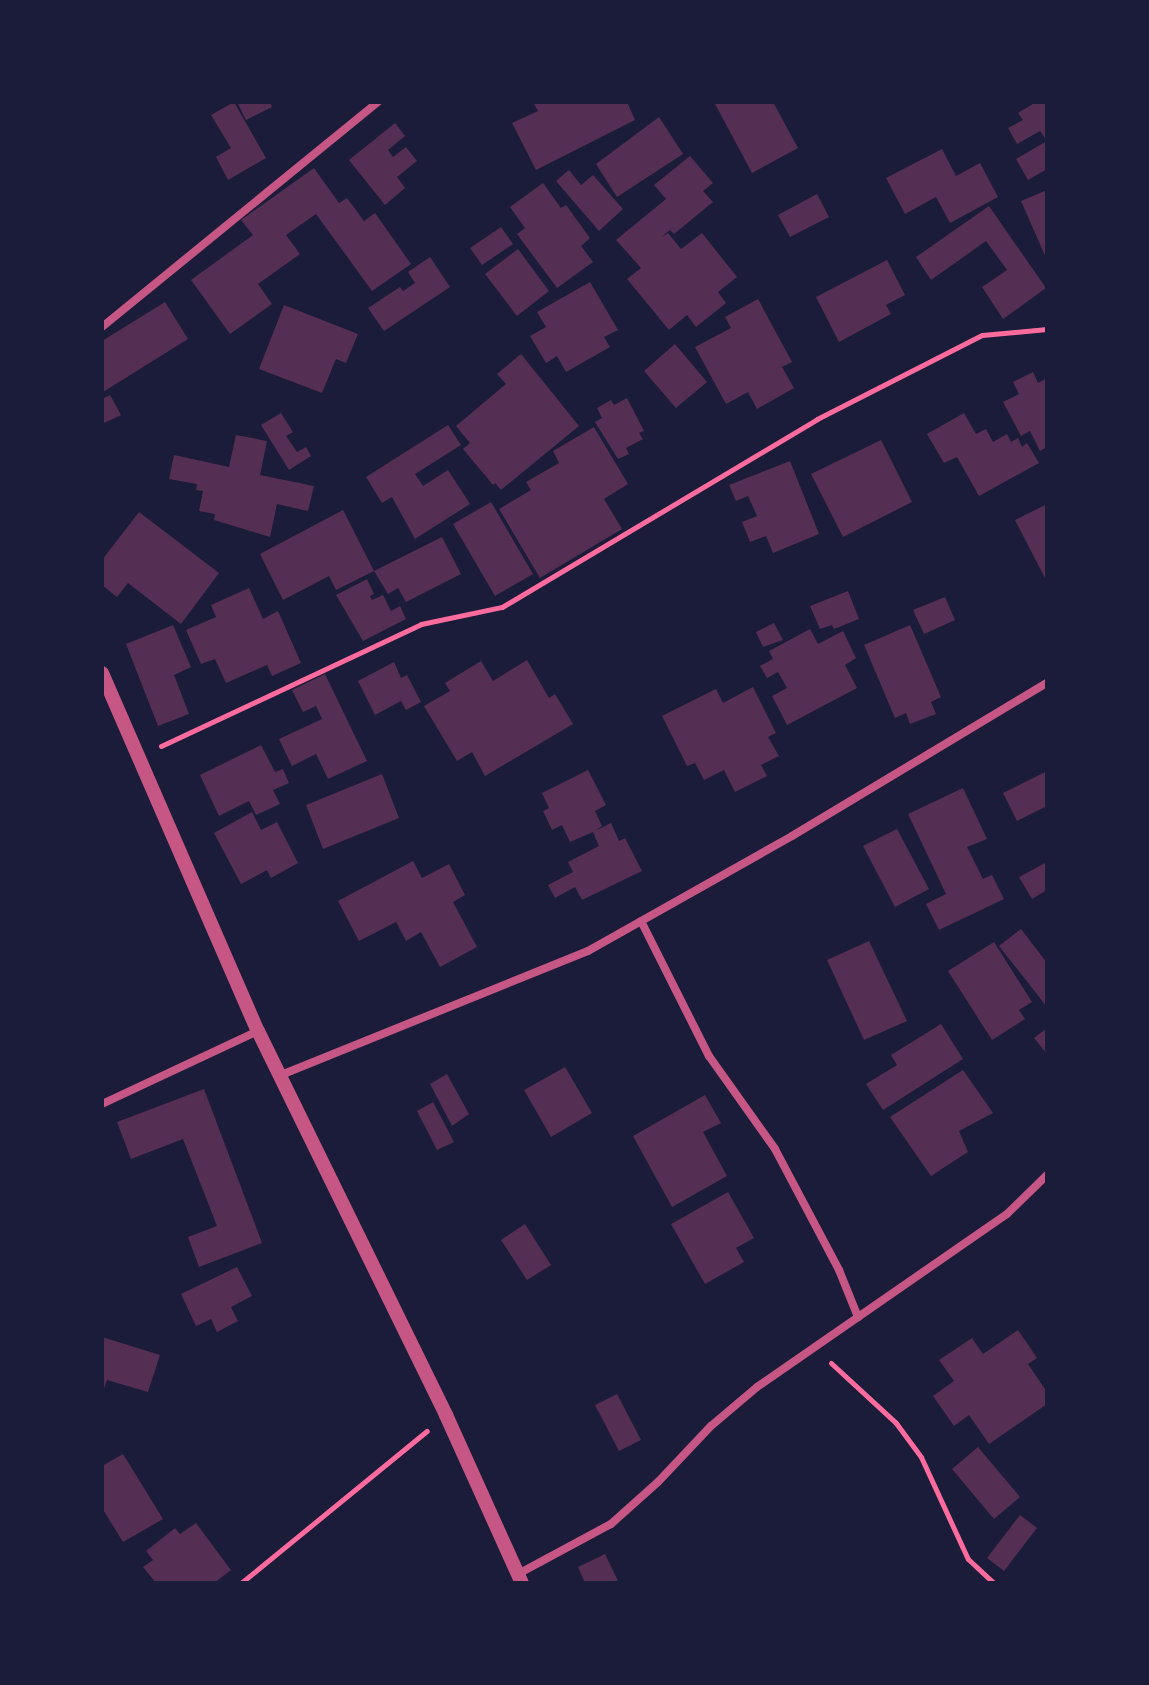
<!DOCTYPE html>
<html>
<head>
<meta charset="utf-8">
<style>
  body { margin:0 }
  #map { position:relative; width:1149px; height:1685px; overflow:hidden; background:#1b1b3a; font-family:Lato,sans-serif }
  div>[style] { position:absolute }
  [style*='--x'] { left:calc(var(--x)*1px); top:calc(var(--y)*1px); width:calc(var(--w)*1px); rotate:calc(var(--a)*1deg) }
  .building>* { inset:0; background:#542f53 }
  .path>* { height:5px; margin:-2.5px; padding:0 2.5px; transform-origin:2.5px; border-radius:2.5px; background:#ff6b9d }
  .minor>* { height:8px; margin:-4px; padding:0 4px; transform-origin:4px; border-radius:4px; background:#c65784 }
  .tertiary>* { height:14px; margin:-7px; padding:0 7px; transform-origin:7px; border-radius:7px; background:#c65784 }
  span { translate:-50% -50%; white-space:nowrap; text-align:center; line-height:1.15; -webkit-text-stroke:6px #1b1b3a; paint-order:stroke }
  .frame { position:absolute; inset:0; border:104px solid #1b1b3a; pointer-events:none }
</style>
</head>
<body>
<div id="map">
  <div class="building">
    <div style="clip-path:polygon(234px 102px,266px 158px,228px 180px,216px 157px,231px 148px,211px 115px)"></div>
    <div style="clip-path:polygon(237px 102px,270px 102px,272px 107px,246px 120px)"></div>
    <div style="clip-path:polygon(533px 102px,627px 102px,635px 120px,536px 170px,512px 123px,538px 111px)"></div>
    <div style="clip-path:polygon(714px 102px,773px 102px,798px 148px,752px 173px)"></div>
    <div style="clip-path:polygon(1036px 102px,1047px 102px,1047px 169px,1028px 180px,1016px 159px,1047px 141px,1040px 131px,1017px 144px,1008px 128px,1023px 120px,1018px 113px)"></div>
    <div style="clip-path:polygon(659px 117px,683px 154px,617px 197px,596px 164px)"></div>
    <div style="clip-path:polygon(395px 123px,405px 136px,388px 150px,393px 157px,406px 147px,417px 161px,397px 177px,405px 188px,385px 205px,349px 160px)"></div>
    <div style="clip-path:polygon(942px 149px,956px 176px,980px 163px,998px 197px,950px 223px,936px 197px,905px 214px,886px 178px)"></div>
    <div style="clip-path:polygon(690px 156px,713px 183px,703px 191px,713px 202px,674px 234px,670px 230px,661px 237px,668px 233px,681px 249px,702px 233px,737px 277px,718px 292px,726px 303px,696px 327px,687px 315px,669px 330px,627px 279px,641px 268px,616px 240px,666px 199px,654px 185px)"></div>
    <div style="clip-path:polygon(314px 168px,339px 203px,347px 198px,364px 221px,375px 213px,411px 264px,372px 291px,316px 214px,286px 235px,300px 254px,258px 284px,272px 304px,230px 334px,191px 280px,253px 235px,241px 220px)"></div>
    <div style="clip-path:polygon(569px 170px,581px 185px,593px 175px,623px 209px,599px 231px,556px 181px)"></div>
    <div style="clip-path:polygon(543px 183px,561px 208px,566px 205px,590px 238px,581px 246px,593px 262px,557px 288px,517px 234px,525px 228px,510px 207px)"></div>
    <div style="clip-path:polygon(1047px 190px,1047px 260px,1021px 201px)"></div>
    <div style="clip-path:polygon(817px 194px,829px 217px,790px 237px,778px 215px)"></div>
    <div style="clip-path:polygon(989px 206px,1046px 288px,1003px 319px,982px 287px,1007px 270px,986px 241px,931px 280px,916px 257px)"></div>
    <div style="clip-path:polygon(501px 227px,513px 244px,482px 265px,470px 248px)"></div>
    <div style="clip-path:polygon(518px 249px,549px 291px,517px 316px,485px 274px)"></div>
    <div style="clip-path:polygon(430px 257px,450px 287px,384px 331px,368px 308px,400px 287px,403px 291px,415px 283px,408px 272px)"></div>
    <div style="clip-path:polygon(887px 260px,905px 295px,886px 305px,891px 314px,839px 342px,816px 297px)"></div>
    <div style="clip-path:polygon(590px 282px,618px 330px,604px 337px,610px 347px,566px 372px,557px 356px,546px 363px,530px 336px,546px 327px,537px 312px)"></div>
    <div style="clip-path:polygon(758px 299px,792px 362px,782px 367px,794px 388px,757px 409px,748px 392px,726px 404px,695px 347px,731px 328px,725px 317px)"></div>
    <div style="clip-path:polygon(165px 302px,188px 339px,103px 392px,102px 341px)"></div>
    <div style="clip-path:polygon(284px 305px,358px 334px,346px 363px,336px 359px,322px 393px,259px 369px)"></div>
    <div style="clip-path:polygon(675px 344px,707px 382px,676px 408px,644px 371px)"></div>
    <div style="clip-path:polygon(521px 354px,579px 426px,501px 490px,495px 483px,493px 485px,463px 449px,470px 443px,456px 426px,506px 384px,497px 374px)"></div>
    <div style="clip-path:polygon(1033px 372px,1038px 383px,1047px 378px,1047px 447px,1040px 451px,1030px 431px,1021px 436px,1003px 402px,1019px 394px,1013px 382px)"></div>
    <div style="clip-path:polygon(110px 395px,121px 415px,102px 424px,102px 399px)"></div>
    <div style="clip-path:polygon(627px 398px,644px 431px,639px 433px,643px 439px,626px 448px,629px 454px,618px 459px,595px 422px,602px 418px,597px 408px,611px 400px,614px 405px)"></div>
    <div style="clip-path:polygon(281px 413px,293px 432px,286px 436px,297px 452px,306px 447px,311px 456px,289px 470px,261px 425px)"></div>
    <div style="clip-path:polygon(964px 413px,976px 434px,986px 429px,993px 442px,1007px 434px,1011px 442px,1018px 438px,1022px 447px,1027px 443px,1039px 463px,979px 496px,957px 457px,944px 463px,927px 434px)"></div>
    <div style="clip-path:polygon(448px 425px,461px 445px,415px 474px,423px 486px,448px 470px,470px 504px,415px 539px,392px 497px,382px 503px,366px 477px)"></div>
    <div style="clip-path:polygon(594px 427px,628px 484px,604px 499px,622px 529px,540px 578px,499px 509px,531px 490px,526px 482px,559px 463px,553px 451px)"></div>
    <div style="clip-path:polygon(236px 435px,267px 441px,260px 475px,314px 486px,308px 511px,277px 504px,270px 537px,214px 520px,215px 514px,199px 511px,203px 491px,196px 490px,197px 484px,169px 479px,174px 455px,229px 467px)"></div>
    <div style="clip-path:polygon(881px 440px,912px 502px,843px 537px,811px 474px)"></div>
    <div style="clip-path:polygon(790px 461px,819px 534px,773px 553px,766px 536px,750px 542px,742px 522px,757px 516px,748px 496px,736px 501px,729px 485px)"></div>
    <div style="clip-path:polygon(491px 502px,533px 574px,495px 596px,453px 524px)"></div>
    <div style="clip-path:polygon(1047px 504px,1047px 582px,1015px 520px)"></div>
    <div style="clip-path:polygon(343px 510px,374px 571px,336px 590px,329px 576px,283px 600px,260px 554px)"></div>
    <div style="clip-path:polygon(139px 512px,219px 573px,181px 624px,128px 583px,117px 597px,102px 585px,102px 560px)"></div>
    <div style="clip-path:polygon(442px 537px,461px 574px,406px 602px,398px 588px,388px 594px,374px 571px)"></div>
    <div style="clip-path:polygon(367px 579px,374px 594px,370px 596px,372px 600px,383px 595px,391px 611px,400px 606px,406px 619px,363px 641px,336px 595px)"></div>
    <div style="clip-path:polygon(249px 588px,263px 619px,278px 611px,301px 663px,272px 676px,267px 665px,226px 683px,215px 659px,201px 664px,186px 630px,216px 617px,211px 605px)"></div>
    <div style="clip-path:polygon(848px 591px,859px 619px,834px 629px,832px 625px,820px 629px,810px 606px)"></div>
    <div style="clip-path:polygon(945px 597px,955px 620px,924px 634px,913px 610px)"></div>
    <div style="clip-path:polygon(774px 623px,783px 640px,763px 647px,756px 632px)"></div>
    <div style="clip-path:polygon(173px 625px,191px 667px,174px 675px,189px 714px,158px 726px,126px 644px)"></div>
    <div style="clip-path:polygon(910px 625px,941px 697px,931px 702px,936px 714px,910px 724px,906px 713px,895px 718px,864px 645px)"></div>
    <div style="clip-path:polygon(810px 629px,818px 644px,843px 631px,856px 658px,845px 665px,857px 688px,787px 725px,772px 696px,787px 688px,778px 672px,767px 678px,760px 666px,773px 659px,769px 651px)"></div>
    <div style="clip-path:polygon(527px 660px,549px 698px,555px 694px,573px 724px,485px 776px,472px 752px,457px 761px,424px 706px,450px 691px,445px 683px,481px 661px,493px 681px)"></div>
    <div style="clip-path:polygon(394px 662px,401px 678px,407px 675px,421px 702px,406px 710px,401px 701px,375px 715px,358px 681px)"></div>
    <div style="clip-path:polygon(325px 674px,367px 761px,328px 779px,316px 754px,292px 766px,279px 739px,322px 719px,316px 706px,303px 712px,292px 690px)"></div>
    <div style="clip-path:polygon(753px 687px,776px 733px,768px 737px,779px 756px,761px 765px,767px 776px,735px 792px,724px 770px,704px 780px,695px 763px,687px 766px,662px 716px,716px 689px,723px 703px)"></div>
    <div style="clip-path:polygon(261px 745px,275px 772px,283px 769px,289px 783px,273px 790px,280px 804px,256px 815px,249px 801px,219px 816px,200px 775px)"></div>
    <div style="clip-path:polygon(588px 770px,606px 805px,595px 811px,602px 826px,595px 831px,611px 823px,619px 841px,625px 838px,642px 871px,582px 900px,575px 887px,555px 898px,548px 885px,573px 872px,568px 862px,599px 846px,593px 832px,570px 842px,562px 825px,552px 830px,543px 811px,549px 808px,542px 793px)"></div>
    <div style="clip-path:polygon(1047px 771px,1047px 806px,1017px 821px,1003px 793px)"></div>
    <div style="clip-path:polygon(382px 774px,399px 818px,323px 849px,306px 805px)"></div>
    <div style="clip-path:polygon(963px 788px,987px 839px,967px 847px,983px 879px,992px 875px,1004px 899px,939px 930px,926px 904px,946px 894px,908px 814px)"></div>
    <div style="clip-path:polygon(252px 812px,261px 830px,277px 822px,298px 863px,271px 878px,267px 870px,241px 884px,214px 833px)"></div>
    <div style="clip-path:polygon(897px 829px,929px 889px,895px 907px,863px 846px)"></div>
    <div style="clip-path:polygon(413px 861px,422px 878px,449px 864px,465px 895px,453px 902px,477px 947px,440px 967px,421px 932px,406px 941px,396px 922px,359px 941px,338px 901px)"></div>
    <div style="clip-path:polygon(1047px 862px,1047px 890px,1032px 899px,1019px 877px)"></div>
    <div style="clip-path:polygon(1021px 929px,1047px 963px,1047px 1007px,999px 946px)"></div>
    <div style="clip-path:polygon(869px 941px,907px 1021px,864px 1040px,827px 960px)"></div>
    <div style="clip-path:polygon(994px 942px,1032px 1002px,1019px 1010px,1025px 1019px,992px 1040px,948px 971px)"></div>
    <div style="clip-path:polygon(941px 1024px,963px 1059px,883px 1110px,866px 1084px,897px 1065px,891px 1055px)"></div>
    <div style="clip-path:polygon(1047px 1028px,1047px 1054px,1034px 1038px)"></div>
    <div style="clip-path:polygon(565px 1067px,592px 1113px,551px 1137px,524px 1090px)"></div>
    <div style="clip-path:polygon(963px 1070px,993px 1113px,959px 1131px,968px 1152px,931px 1176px,890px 1117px)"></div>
    <div style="clip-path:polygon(447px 1074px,469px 1114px,452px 1126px,430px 1084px)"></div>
    <div style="clip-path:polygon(204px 1089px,262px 1243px,199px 1267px,188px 1237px,217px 1226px,183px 1139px,131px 1159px,117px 1122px)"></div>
    <div style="clip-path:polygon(705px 1095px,721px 1123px,703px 1132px,727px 1176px,672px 1207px,633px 1136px)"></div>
    <div style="clip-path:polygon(433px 1102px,454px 1142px,437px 1150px,417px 1111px)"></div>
    <div style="clip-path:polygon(728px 1192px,754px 1238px,736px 1248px,744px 1262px,705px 1284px,671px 1224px)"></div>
    <div style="clip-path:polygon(525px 1224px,551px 1265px,527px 1280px,501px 1240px)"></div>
    <div style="clip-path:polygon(237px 1267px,252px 1296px,231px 1307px,238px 1321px,217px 1332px,211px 1319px,196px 1326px,181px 1294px)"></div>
    <div style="clip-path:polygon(1018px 1330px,1037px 1358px,1028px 1364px,1047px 1392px,1047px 1404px,989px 1444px,969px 1415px,954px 1426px,933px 1396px,954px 1381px,939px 1360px,972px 1338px,983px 1354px)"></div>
    <div style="clip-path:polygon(102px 1337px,160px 1355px,148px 1392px,107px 1380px,102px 1394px)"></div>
    <div style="clip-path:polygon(617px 1394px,641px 1440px,619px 1451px,595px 1405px)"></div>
    <div style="clip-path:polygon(978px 1447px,1020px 1497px,994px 1519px,952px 1469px)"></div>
    <div style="clip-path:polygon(123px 1454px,163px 1519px,123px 1542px,102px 1508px,102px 1466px)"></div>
    <div style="clip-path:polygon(1020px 1515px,1037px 1528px,1004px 1571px,987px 1558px)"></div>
    <div style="clip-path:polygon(196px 1523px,231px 1570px,214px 1583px,156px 1583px,143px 1567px,153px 1560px,146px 1551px,175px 1528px,180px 1534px)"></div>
    <div style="clip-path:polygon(605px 1554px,619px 1583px,585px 1583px,578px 1567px)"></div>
  </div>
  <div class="path">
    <div style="--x:161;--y:746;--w:287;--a:-25.1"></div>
    <div style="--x:421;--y:624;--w:83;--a:-11.9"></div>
    <div style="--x:502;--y:607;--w:367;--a:-30.8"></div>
    <div style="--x:817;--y:419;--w:185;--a:-27"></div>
    <div style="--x:982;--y:335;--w:65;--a:-5.3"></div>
    <div style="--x:831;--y:1363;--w:88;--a:42.7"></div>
    <div style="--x:896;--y:1423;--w:42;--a:53.7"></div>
    <div style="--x:921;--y:1457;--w:112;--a:65.3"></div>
    <div style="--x:968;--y:1559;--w:35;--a:43"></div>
    <div style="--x:241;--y:1583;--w:240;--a:-39.3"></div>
  </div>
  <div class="minor">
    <div style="--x:102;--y:327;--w:356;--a:-39.2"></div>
    <div style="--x:641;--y:921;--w:151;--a:63.3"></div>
    <div style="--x:709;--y:1056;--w:114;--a:54.6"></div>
    <div style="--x:775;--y:1149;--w:137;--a:62.1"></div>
    <div style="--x:839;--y:1270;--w:51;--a:68"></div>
    <div style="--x:281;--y:1075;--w:331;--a:-22"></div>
    <div style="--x:588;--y:951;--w:234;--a:-29.4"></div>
    <div style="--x:792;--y:836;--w:297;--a:-31"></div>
    <div style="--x:102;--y:1104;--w:172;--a:-25.1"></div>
    <div style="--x:518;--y:1574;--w:106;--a:-28.3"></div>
    <div style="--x:611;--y:1524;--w:63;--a:-41.8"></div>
    <div style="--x:658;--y:1482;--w:77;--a:-46.6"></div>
    <div style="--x:711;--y:1426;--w:60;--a:-40.3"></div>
    <div style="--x:757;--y:1387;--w:304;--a:-34.7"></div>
    <div style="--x:1007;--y:1214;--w:56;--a:-44.3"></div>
  </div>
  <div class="tertiary">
    <div style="--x:102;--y:673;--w:391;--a:66.5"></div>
    <div style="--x:258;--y:1031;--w:428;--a:63.9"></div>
    <div style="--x:446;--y:1415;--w:184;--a:65.7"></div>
  </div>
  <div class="frame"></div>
</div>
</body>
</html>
